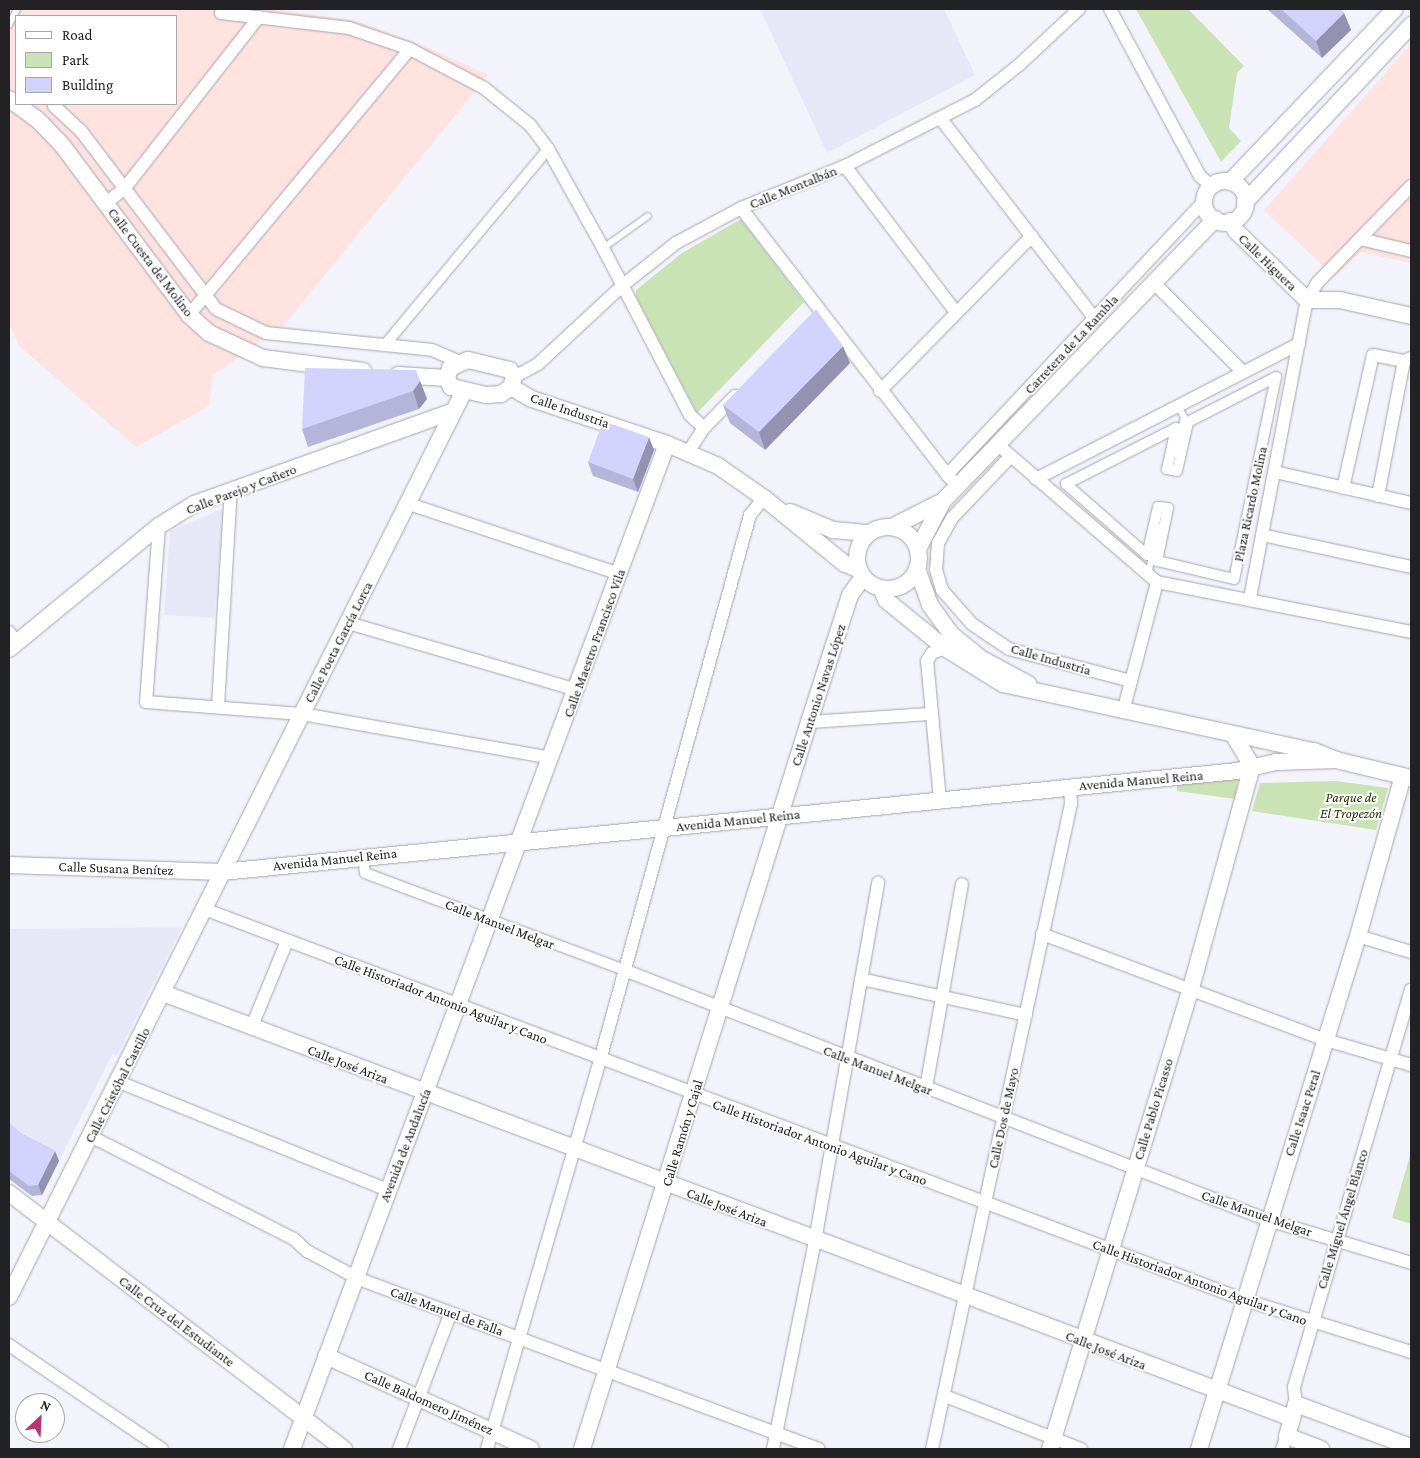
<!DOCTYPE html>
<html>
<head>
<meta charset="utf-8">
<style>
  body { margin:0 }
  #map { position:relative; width:1420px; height:1458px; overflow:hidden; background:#f3f3fc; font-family:"Crimson Pro",serif }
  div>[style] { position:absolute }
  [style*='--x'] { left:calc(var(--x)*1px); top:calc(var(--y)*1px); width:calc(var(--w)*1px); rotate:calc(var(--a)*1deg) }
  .industrial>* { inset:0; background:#fee3e0 }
  .built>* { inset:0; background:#e7e7f7 }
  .green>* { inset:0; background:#c9e3b4 }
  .roads { filter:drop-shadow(0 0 1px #a5a5ad) drop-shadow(0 0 1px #a5a5ad) }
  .service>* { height:6px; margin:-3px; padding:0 3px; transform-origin:3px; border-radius:3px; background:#fff }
  .pedestrian>* { height:10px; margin:-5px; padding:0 5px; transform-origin:5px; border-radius:5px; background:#fff }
  .minor>* { height:12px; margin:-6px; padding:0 6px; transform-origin:6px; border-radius:6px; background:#fff }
  .tertiary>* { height:16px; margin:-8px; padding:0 8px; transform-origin:8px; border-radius:8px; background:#fff }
  .tertiary>.ring { margin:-8px; padding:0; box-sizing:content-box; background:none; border:16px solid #fff; border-radius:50% }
  .wall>* { inset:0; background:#b5b5da }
  .shaded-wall>* { inset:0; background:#9393b1 }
  .building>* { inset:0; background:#d2d2fd }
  span { translate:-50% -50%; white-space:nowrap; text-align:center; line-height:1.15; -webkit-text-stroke:4px #fff; paint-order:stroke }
  .street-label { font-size:14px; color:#222225 }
  .park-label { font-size:14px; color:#203700; font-style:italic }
  .frame { position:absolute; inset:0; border:10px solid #222225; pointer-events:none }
  .legend { position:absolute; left:15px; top:15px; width:162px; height:90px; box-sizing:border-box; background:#fff; border:1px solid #a7a7a8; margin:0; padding:6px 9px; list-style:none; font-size:15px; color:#222225 }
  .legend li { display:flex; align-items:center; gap:10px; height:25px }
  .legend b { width:25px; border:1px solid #a7a7a8 }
  .north { position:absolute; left:15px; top:1393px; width:50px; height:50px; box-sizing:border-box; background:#fff; border:1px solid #a7a7a8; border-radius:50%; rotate:25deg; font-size:14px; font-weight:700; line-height:20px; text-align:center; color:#222225 }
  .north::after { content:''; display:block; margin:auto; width:18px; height:22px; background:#bb3373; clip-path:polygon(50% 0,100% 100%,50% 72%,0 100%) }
</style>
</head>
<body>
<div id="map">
  <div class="industrial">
    <div style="clip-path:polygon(evenodd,9px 9px,274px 9px,357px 21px,427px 47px,488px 75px,285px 324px,213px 375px,209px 406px,136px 447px,19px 346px,9px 323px,9px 9px,16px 16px,176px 16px,176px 104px,16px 104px,16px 16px)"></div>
    <div style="clip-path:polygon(1411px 44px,1411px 263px,1361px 252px,1335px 277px,1264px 210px)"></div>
  </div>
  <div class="built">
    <div style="clip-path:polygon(760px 9px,944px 9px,975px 75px,827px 153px)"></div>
    <div style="clip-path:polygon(224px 508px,214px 618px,164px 615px,170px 531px)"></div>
    <div style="clip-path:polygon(182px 927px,117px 1056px,112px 1054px,59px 1161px,25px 1144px,9px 1131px,9px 929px)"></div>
  </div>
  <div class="green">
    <div style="clip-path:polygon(1136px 9px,1188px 9px,1244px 66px,1237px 73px,1229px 128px,1241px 141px,1221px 162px)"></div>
    <div style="clip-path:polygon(741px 219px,804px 302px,697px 413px,636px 297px,636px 290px,682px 253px)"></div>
    <div style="clip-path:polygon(1239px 774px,1235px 799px,1177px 791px,1177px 779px)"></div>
    <div style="clip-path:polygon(1336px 781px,1388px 788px,1376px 830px,1252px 811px,1260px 783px)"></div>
    <div style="clip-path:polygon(1411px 1152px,1411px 1224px,1392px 1218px)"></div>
  </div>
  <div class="roads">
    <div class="service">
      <div style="--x:9;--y:25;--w:18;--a:-63"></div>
      <div style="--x:603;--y:248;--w:55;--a:-35.4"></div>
      <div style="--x:1176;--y:454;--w:38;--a:-78"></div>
      <div style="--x:1184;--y:417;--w:13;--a:-119"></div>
      <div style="--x:1148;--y:574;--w:48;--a:-76.8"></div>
    </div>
    <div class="pedestrian">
      <div style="--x:384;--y:346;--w:256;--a:-50.2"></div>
      <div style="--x:1276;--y:377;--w:206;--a:101.7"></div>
      <div style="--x:1234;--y:579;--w:79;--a:-166.8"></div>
      <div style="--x:1157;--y:561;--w:54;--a:-78.3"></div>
      <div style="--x:1168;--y:508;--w:10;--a:-174"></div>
      <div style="--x:1158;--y:507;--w:49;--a:102.9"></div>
      <div style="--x:1147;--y:555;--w:108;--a:-138.8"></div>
      <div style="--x:1066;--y:484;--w:123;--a:-27"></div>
      <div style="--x:1176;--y:428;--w:42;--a:102.4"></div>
      <div style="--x:1167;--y:469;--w:10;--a:11"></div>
      <div style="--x:1177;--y:471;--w:50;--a:-77.3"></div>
      <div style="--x:1188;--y:422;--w:99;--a:-27.1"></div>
      <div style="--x:363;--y:855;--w:18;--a:84"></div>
      <div style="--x:365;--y:873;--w:277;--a:20.5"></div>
    </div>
    <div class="minor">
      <div style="--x:1110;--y:9;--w:190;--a:61.7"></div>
      <div style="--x:1200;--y:176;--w:15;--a:42"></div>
      <div style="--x:221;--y:13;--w:129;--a:6.7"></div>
      <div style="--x:349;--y:28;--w:65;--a:19"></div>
      <div style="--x:410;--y:49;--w:84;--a:27.8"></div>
      <div style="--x:484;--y:88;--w:59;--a:38.8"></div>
      <div style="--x:530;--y:125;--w:30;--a:53"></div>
      <div style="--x:548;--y:149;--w:113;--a:60.9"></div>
      <div style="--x:603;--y:248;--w:188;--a:62.5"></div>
      <div style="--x:690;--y:415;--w:19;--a:43"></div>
      <div style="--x:54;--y:106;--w:37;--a:43"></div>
      <div style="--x:81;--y:131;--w:223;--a:52.8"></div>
      <div style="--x:216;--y:309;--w:55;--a:25.6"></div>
      <div style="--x:266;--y:333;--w:167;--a:5.8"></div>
      <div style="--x:432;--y:350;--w:28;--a:23"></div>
      <div style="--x:941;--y:119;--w:252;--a:52.4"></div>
      <div style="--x:845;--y:166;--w:183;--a:52.8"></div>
      <div style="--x:106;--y:203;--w:23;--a:-38"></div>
      <div style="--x:124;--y:189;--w:219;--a:-51.9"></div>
      <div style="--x:741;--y:208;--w:337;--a:52.3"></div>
      <div style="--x:1360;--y:239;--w:52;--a:13.2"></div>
      <div style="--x:1154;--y:283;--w:124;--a:45"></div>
      <div style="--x:189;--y:315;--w:346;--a:-50.3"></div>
      <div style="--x:514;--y:377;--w:27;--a:-28"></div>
      <div style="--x:538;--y:364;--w:116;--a:-42.9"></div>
      <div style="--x:623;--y:285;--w:68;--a:-38.4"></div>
      <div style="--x:676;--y:243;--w:74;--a:-28.3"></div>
      <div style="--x:741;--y:208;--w:112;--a:-22"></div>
      <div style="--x:845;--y:166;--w:146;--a:-26.9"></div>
      <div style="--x:975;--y:100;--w:56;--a:-38.5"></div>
      <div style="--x:1019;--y:65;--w:82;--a:-43"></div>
      <div style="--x:880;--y:391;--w:217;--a:-45.6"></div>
      <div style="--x:997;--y:444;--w:211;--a:40.8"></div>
      <div style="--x:1157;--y:582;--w:259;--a:11.1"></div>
      <div style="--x:689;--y:451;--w:27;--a:-57"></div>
      <div style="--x:704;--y:428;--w:45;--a:-45.9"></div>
      <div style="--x:1010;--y:457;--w:84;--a:133.6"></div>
      <div style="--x:952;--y:518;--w:29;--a:119"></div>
      <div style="--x:938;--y:543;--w:27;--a:94"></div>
      <div style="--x:936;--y:570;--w:21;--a:73"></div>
      <div style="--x:942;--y:590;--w:45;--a:48.6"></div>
      <div style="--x:972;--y:624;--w:45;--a:34"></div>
      <div style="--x:1009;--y:649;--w:126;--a:14.7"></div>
      <div style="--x:1275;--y:472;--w:139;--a:12.8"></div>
      <div style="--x:1036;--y:479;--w:296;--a:-27.2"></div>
      <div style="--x:957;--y:485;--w:14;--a:-135"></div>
      <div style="--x:947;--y:475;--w:376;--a:-46.8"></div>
      <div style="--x:1343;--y:488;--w:136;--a:-77.3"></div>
      <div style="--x:1373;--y:355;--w:32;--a:11"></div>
      <div style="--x:1378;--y:496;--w:137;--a:-79.1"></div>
      <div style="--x:1404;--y:361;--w:8;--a:-23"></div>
      <div style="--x:409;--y:504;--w:221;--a:18.4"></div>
      <div style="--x:159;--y:526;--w:176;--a:94.2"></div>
      <div style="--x:146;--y:702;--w:156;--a:4.4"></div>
      <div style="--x:302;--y:714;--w:253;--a:10"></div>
      <div style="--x:1262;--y:535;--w:152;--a:12.1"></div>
      <div style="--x:1250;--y:598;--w:303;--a:-79.2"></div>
      <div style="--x:1307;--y:300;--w:21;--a:-59"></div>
      <div style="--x:1318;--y:282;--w:134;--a:-45.9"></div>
      <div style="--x:348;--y:623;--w:239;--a:16.3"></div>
      <div style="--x:9;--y:632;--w:12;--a:55"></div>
      <div style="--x:218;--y:706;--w:216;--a:-86.6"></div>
      <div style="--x:1123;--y:712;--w:134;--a:-75.3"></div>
      <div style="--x:809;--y:722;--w:121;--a:-3.8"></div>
      <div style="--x:940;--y:800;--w:140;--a:-95.3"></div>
      <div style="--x:927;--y:661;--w:9;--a:-58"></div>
      <div style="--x:932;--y:653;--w:14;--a:-21"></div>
      <div style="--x:204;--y:909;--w:1112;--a:20.59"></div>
      <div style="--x:1245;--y:1300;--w:174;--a:17.4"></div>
      <div style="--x:1042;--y:934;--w:303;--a:20.5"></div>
      <div style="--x:1326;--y:1040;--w:89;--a:16.4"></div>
      <div style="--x:1358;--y:936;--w:55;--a:16.8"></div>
      <div style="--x:624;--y:970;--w:691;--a:21.22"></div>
      <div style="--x:1268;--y:1220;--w:149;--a:16.7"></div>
      <div style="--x:861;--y:979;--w:169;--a:12.3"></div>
      <div style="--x:252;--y:1026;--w:92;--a:-67.6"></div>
      <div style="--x:119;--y:1082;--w:290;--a:21.9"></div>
      <div style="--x:926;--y:1088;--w:207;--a:-80"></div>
      <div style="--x:92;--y:1137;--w:226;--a:26.8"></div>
      <div style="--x:294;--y:1239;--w:18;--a:43"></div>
      <div style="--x:307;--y:1251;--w:59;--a:28.3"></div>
      <div style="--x:359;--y:1279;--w:490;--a:20.3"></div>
      <div style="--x:9;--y:1345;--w:185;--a:34.2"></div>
      <div style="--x:945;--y:1396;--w:146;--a:21.3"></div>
      <div style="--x:1296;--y:1404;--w:17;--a:-97"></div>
      <div style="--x:1294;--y:1387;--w:414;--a:-73.6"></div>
      <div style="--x:399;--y:1449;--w:143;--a:-69.2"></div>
      <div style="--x:487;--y:1449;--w:405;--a:-73.8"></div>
      <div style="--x:600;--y:1060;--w:565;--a:-74.61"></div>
      <div style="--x:750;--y:515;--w:22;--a:-51"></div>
      <div style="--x:773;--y:1449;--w:212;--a:-78.6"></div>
      <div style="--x:815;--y:1241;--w:364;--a:-80"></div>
      <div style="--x:932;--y:1449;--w:660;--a:-77.84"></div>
      <div style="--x:1071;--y:804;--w:17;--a:-93"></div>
      <div style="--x:1282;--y:1449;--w:14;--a:-69"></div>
    </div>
    <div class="tertiary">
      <div style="--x:9;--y:99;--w:34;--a:36"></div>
      <div style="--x:37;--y:119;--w:36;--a:46"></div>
      <div style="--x:62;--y:145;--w:212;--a:53.2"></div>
      <div style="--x:189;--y:315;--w:27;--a:42"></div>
      <div style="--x:209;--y:333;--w:60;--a:24.8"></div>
      <div style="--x:263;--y:358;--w:101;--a:7.4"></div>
      <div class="ring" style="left:1204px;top:181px;width:26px;height:26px"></div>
      <div style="--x:1230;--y:182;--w:239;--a:-46.4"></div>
      <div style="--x:1245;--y:202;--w:243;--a:-46.8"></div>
      <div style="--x:1230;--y:221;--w:12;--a:59"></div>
      <div style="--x:1236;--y:231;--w:99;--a:44.2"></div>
      <div style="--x:1307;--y:300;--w:33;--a:0"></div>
      <div style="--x:1340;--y:300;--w:73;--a:12.7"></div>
      <div style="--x:468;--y:360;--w:43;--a:13.4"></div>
      <div style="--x:510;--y:370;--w:8;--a:60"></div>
      <div style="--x:514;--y:377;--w:10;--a:107"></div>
      <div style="--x:511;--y:387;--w:12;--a:145"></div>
      <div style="--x:501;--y:394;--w:15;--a:176"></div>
      <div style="--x:486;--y:395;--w:36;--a:-167"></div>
      <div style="--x:451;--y:387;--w:10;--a:-114"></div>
      <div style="--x:447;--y:378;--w:10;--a:-73"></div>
      <div style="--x:450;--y:368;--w:20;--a:-24"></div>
      <div style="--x:398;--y:375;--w:49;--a:3.5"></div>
      <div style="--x:511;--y:387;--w:24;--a:30"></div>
      <div style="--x:532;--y:399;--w:142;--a:18.4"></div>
      <div style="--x:667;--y:444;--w:56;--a:23.3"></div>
      <div style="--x:718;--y:466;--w:56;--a:34.8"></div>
      <div style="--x:764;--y:498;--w:104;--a:39.2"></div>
      <div style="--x:845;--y:564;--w:14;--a:21"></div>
      <div style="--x:790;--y:512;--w:47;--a:22.7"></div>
      <div style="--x:833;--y:530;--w:36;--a:5"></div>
      <div class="ring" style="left:857px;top:527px;width:46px;height:46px"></div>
      <div style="--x:892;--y:527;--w:57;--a:-27"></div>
      <div style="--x:918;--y:549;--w:54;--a:-62.5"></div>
      <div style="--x:943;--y:501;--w:392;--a:-46"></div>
      <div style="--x:917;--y:569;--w:38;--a:70"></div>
      <div style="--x:930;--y:605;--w:37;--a:54"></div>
      <div style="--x:952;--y:635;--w:36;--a:39"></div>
      <div style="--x:980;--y:658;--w:55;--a:28.4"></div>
      <div style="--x:881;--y:588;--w:13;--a:67"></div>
      <div style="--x:886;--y:600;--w:76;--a:39.1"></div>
      <div style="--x:945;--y:648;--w:68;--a:31.8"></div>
      <div style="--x:1003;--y:684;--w:318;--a:12.2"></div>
      <div style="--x:1314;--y:751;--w:24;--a:22"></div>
      <div style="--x:1336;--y:760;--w:77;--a:13.5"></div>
      <div style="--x:9;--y:649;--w:194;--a:-39.4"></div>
      <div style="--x:159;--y:526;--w:41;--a:-32.2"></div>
      <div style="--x:194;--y:504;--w:273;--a:-19.7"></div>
      <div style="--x:1234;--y:736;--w:35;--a:59"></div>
      <div style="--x:9;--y:865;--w:213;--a:1.9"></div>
      <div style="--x:222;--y:872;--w:1020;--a:-5.68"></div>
      <div style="--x:1237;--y:771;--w:40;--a:-13"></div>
      <div style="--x:1276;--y:762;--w:60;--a:-1.9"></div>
      <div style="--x:163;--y:993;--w:1206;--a:20.63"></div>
      <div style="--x:9;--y:1193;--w:422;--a:37.4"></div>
      <div style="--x:9;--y:1297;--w:1012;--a:-63.33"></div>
      <div style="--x:326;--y:1356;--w:225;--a:24.4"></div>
      <div style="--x:292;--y:1449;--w:1073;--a:-69.54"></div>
      <div style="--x:582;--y:1449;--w:762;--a:-72.66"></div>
      <div style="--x:809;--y:722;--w:133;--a:-72.1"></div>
      <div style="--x:850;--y:595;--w:22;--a:-54"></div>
      <div style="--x:1050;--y:1449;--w:482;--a:-73"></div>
      <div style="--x:1191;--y:988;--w:230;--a:-74.6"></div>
      <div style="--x:1199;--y:1449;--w:537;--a:-72.78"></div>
      <div style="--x:1358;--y:936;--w:166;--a:-74.3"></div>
      <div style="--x:1321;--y:1449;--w:36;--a:-159"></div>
      <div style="--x:1287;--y:1436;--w:33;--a:-74"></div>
      <div style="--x:1296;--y:1404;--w:123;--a:20.5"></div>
    </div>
  </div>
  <div class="wall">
    <div style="clip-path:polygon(1267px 9px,1340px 9px,1344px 13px,1351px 30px,1322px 58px)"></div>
    <div style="clip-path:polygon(850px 363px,765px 450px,730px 423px,723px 405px)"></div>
    <div style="clip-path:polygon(420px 381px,427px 399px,419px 409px,308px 447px,302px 429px)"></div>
    <div style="clip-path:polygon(654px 450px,638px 492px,593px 476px,588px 462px)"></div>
    <div style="clip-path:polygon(9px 1123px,22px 1134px,55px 1151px,59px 1161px,42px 1195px,32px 1196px,9px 1179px)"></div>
  </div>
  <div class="shaded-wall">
    <div style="clip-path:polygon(1344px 13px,1351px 30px,1322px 58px,1316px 41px)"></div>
    <div style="clip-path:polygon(843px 346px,850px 363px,765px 450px,759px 432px)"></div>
    <div style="clip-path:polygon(420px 381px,427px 399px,419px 409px,413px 391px)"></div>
    <div style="clip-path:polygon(649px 437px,654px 450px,638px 492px,633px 479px)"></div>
    <div style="clip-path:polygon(55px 1151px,59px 1161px,42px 1195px,38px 1185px)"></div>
  </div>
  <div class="building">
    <div style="clip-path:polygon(1281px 9px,1340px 9px,1344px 13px,1316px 41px)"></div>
    <div style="clip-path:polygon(816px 309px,843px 346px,759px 432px,723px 405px)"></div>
    <div style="clip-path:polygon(305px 368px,416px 370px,420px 381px,413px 391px,302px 429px)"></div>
    <div style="clip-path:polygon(603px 421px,649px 437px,633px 479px,588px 462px)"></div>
    <div style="clip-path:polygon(9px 1123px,22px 1134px,55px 1151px,38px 1185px,29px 1186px,9px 1171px)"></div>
  </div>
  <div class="street-label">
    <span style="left:793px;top:187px;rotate:-22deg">Calle Montalbán</span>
    <span style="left:151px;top:262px;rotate:53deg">Calle Cuesta del Molino</span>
    <span style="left:1268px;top:262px;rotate:44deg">Calle Higuera</span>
    <span style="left:1071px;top:344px;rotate:-47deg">Carretera de La Rambla</span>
    <span style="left:570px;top:410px;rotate:19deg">Calle Industria</span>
    <span style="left:241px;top:489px;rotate:-21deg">Calle Parejo y Cañero</span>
    <span style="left:1250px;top:504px;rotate:-78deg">Plaza Ricardo Molina</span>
    <span style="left:338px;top:642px;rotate:-63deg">Calle Poeta García Lorca</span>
    <span style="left:594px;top:643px;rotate:-70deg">Calle Maestro Francisco Vila</span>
    <span style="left:1051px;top:659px;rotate:16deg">Calle Industria</span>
    <span style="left:818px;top:695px;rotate:-72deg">Calle Antonio Navas López</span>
    <span style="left:1141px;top:780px;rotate:-5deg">Avenida Manuel Reina</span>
    <span style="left:738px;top:820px;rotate:-6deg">Avenida Manuel Reina</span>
    <span style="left:335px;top:859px;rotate:-6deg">Avenida Manuel Reina</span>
    <span style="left:116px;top:868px;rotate:2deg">Calle Susana Benítez</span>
    <span style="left:500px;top:924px;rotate:21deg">Calle Manuel Melgar</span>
    <span style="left:441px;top:999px;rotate:21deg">Calle Historiador Antonio Aguilar y Cano</span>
    <span style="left:348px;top:1064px;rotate:21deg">Calle José Ariza</span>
    <span style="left:878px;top:1070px;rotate:21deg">Calle Manuel Melgar</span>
    <span style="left:117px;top:1085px;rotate:-63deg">Calle Cristóbal Castillo</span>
    <span style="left:1153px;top:1109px;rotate:-73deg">Calle Pablo Picasso</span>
    <span style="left:1302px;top:1113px;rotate:-72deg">Calle Isaac Peral</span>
    <span style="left:1003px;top:1118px;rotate:-78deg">Calle Dos de Mayo</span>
    <span style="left:682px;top:1133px;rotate:-73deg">Calle Ramón y Cajal</span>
    <span style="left:820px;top:1142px;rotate:20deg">Calle Historiador Antonio Aguilar y Cano</span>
    <span style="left:405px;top:1145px;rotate:-69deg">Avenida de Andalucía</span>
    <span style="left:727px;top:1207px;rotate:21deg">Calle José Ariza</span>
    <span style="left:1257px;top:1213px;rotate:19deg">Calle Manuel Melgar</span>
    <span style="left:1342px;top:1219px;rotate:-73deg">Calle Miguel Ángel Blanco</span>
    <span style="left:1200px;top:1282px;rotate:20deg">Calle Historiador Antonio Aguilar y Cano</span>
    <span style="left:447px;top:1311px;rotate:20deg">Calle Manuel de Falla</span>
    <span style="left:177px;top:1321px;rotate:37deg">Calle Cruz del Estudiante</span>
    <span style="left:1106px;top:1350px;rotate:21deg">Calle José Ariza</span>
    <span style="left:429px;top:1402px;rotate:24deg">Calle Baldomero Jiménez</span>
  </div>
  <div class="park-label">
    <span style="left:1351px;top:805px">Parque de<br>El Tropezón</span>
  </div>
  <div class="frame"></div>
  <ul class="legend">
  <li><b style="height:6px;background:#fff"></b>Road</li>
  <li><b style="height:14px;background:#c9e3b4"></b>Park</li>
  <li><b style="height:14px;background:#d2d2fd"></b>Building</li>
  </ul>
  <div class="north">N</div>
</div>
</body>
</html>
